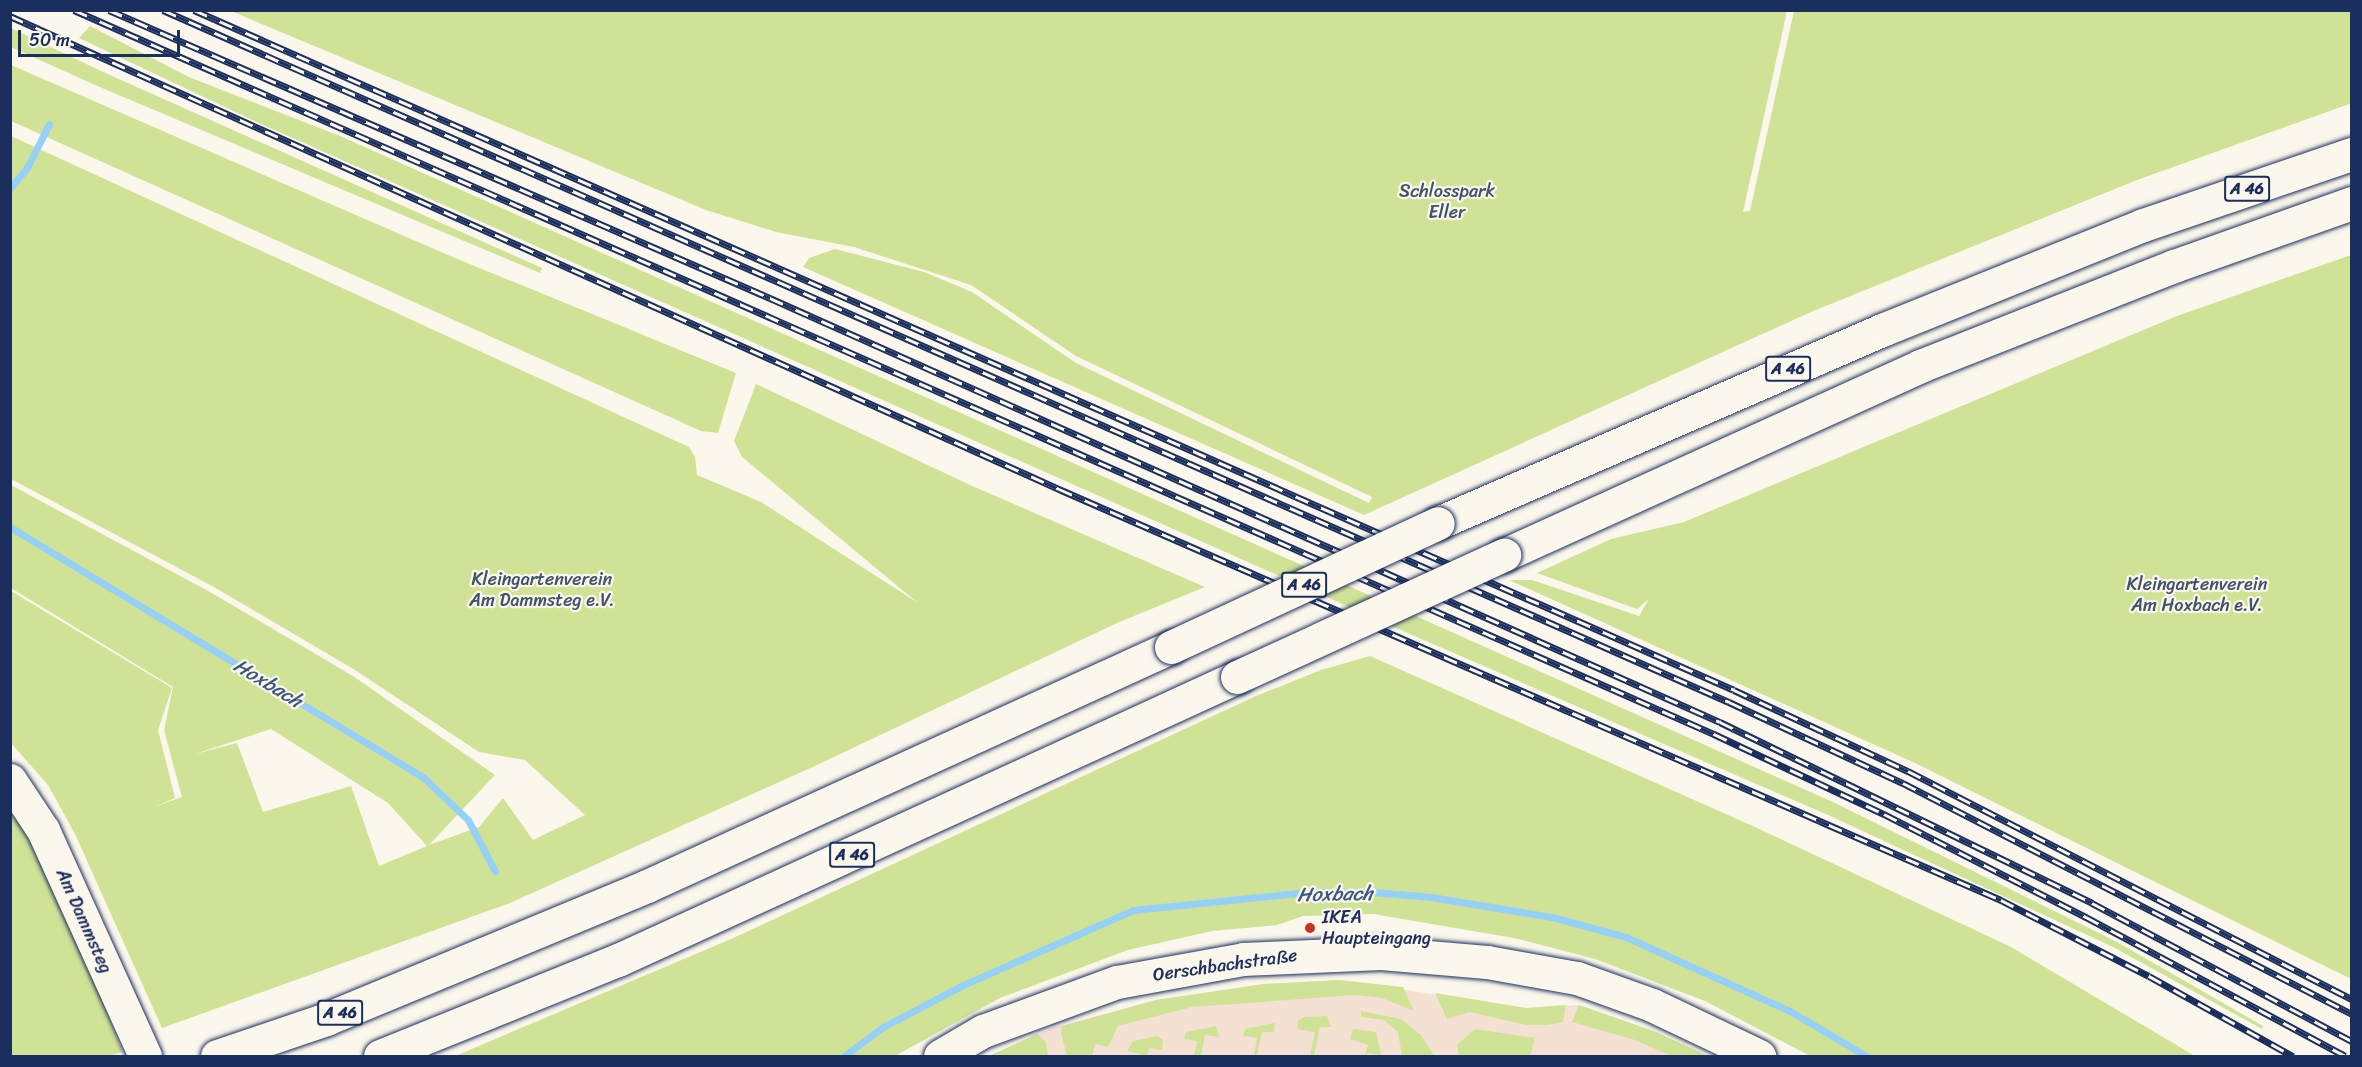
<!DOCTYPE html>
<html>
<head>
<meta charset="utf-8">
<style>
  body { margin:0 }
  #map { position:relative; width:2362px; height:1067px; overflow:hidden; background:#fbf7ec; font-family:Sriracha,sans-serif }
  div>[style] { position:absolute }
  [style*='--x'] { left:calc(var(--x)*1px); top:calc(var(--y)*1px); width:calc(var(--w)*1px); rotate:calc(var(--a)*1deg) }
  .built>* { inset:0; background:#f4e1d4 }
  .green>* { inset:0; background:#d0e296 }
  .stream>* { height:7px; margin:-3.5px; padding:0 3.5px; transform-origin:3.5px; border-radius:3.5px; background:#96d0f6 }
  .roads { filter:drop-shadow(0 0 2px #1b2f5e) drop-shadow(0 0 2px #1b2f5e) }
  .secondary>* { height:33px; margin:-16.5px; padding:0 16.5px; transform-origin:16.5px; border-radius:16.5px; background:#fbf7ec }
  .motorway>* { height:33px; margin:-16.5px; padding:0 16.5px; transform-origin:16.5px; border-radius:16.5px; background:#fbf7ec }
  .rail>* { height:7px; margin-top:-3.5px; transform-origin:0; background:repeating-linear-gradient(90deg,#fbf7ec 0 14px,#1b2f5e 0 28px); box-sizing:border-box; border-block:2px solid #1b2f5e }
  .bridges { filter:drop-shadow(0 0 2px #1b2f5e) drop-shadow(0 0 2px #1b2f5e) }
  .motorway-bridge>* { height:33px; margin:-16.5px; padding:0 16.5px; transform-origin:16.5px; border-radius:16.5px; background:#fbf7ec }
  .dots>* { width:16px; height:16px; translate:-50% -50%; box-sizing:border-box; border:3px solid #fbf7ec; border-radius:50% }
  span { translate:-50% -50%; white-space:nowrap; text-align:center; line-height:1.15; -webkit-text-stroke:4.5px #fbf7ec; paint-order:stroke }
  .shield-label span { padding:2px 4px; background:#fbf7ec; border:2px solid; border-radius:4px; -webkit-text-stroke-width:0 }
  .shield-label { font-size:16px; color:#1b2f5e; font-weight:700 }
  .park-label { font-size:18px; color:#3f5369 }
  .poi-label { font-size:18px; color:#1b2f5e }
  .left { translate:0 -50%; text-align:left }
  .street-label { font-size:18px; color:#1b2f5e }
  .water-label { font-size:20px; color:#3a5784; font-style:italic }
  .frame { position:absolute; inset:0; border:12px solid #1b2f5e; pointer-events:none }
  .scale { position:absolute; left:18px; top:30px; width:162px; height:27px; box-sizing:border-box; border:3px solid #1b2f5e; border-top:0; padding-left:8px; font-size:18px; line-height:21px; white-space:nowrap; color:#1b2f5e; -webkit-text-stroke:4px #fbf7ec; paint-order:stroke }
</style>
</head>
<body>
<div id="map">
  <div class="built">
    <div style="clip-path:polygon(1339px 980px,1526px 1008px,1579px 1005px,1656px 1032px,1708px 1056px,989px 1056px,1050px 1029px,1156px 1000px,1264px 984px)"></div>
  </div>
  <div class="green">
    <div style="clip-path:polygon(231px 11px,1787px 11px,1743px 212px,1750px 211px,1794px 11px,2351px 11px,2352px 103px,2137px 180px,1811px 312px,1364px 515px,803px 267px,809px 258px,835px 249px,924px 272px,972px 292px,1076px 363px,1369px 503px,1372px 497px,1076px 356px,971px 285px,854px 247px,776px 232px,706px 210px)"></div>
    <div style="clip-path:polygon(90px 26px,189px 77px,340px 136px,1835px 803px,2117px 942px,2263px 1026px,2262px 1029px,2113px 947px,1828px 815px,1419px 638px,261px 124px,79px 38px)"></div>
    <div style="clip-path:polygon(11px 28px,101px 71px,542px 268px,540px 273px,95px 85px,11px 47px)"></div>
    <div style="clip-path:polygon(11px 65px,448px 255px,736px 373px,718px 433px,701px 431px,11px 121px)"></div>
    <div style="clip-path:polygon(evenodd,11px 136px,689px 447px,695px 457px,697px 475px,761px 502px,918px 603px,742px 457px,734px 441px,756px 384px,970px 485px,1205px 587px,1117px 623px,817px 765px,510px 903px,162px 1028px,75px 834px,48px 785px,11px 743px,11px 591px,172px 688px,158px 730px,175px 798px,154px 807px,182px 797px,164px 730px,173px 687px,11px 588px,11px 485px,210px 592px,353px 676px,495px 775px,429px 845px,479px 827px,503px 798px,533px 840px,585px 815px,525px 760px,479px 752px,355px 670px,214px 587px,11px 479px,11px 136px,271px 729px,388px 803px,427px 846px,379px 866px,351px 786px,263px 812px,237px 743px,195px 754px,271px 729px)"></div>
    <div style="clip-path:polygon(2351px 255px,2351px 979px,1915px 763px,1509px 580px,1532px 580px,1639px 616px,1649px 599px,1637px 609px,1537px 573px,1611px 539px,1684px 522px,2177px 316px)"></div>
    <div style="clip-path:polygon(1370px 656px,1755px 827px,2011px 947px,2195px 1056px,1810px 1056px,1705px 1001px,1595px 959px,1514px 938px,1373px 914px,1303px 916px,1277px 925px,1212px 931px,1128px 950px,1000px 998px,895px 1056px,455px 1056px,731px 939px,1256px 696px,1321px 670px)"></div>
    <div style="clip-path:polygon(10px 809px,26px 829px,82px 950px,123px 1052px,108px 1056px,11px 1056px)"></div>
    <div style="clip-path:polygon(1339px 980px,1403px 987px,1414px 1011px,1382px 998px,1356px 995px,1192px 1007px,1118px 1026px,1108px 1047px,1095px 1044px,1092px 1056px,1067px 1056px,1061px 1033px,1062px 1026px,1156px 1000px,1264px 984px)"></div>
    <div style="clip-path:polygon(1435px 993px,1526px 1008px,1566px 1005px,1563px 1022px,1548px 1025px,1527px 1025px,1469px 1012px,1447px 1019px)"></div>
    <div style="clip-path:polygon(1579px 1005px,1656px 1032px,1708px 1056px,1672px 1056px,1632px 1039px,1572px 1022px)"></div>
    <div style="clip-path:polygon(1361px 1011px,1401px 1019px,1421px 1035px,1434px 1056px,1402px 1056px,1398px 1032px,1384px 1020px,1361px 1017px)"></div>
    <div style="clip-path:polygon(1327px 1016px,1331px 1027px,1320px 1027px,1314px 1056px,1310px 1056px,1315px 1032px,1297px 1029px,1298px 1021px,1304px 1017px)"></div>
    <div style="clip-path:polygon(1275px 1023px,1274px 1032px,1262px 1032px,1257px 1056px,1254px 1056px,1257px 1038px,1243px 1036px,1245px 1029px)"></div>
    <div style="clip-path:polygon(1216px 1026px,1219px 1037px,1205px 1035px,1201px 1056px,1194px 1056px,1197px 1041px,1184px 1039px,1186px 1032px)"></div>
    <div style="clip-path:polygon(1353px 1029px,1376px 1032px,1381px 1055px,1368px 1053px,1365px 1056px,1368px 1045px,1350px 1039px)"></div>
    <div style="clip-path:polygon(1475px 1029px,1535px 1038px,1530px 1056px,1459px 1056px,1457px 1045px)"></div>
    <div style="clip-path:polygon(1037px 1034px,1046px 1042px,1048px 1056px,989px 1056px)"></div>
    <div style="clip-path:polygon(1158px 1036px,1163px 1040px,1162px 1050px,1149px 1048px,1147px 1056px,1127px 1051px,1133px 1041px)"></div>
  </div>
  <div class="stream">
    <div style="--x:10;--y:188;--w:26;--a:-50"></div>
    <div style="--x:27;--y:168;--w:49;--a:-63.4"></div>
    <div style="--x:10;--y:527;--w:483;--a:31.2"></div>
    <div style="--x:423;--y:777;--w:62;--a:43.7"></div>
    <div style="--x:468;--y:820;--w:58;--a:62.1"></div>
    <div style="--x:844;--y:1056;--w:49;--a:-36.6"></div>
    <div style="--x:883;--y:1027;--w:90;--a:-27.7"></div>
    <div style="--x:963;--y:985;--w:186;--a:-23.8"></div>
    <div style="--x:1133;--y:910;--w:174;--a:-5.9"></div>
    <div style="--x:1306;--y:892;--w:67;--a:0"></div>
    <div style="--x:1373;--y:892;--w:58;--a:4.9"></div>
    <div style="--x:1431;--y:897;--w:123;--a:9.4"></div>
    <div style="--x:1552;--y:917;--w:77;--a:15.1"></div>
    <div style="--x:1626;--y:937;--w:180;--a:24.3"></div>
    <div style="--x:1790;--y:1011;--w:88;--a:30.6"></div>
  </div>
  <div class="roads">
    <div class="secondary">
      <div style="--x:10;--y:780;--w:60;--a:56.6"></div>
      <div style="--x:43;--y:830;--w:248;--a:65.7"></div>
      <div style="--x:940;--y:1056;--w:50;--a:-30.2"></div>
      <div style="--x:983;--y:1031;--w:143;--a:-20.1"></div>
      <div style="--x:1117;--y:982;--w:128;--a:-10.3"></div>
      <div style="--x:1243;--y:959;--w:138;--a:-2.5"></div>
      <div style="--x:1381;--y:953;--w:106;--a:4.9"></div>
      <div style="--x:1487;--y:962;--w:91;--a:10.1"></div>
      <div style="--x:1577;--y:978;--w:80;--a:19.8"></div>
      <div style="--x:1652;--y:1005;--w:119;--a:25.5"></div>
    </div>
    <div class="motorway">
      <div style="--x:1438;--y:523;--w:484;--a:-23.5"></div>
      <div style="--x:1882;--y:330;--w:281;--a:-21.9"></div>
      <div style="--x:2143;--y:225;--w:221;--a:-18.8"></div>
      <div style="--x:1504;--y:555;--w:457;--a:-24.4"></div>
      <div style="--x:1920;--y:366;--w:273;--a:-21.5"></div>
      <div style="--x:2174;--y:266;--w:189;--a:-19.5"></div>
      <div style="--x:217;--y:1056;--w:115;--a:-18.7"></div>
      <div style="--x:326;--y:1019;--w:347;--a:-22.5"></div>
      <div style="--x:647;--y:886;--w:576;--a:-24.52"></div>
      <div style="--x:380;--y:1056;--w:257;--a:-22"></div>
      <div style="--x:618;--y:960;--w:681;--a:-24.57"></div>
    </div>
  </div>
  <div class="rail">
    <div style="--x:74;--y:10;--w:1793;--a:23.82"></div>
    <div style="--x:1714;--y:734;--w:188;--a:25.2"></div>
    <div style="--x:1884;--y:814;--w:227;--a:27"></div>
    <div style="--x:2086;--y:917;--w:294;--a:28.2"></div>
    <div style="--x:109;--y:10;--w:721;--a:23.54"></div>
    <div style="--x:770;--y:298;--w:1040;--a:24.05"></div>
    <div style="--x:1720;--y:722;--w:414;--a:25.9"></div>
    <div style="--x:2092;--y:903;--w:294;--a:28"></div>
    <div style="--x:163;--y:10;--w:1712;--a:23.84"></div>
    <div style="--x:1729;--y:702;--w:192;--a:25"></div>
    <div style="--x:1903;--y:783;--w:505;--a:27.22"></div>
    <div style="--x:194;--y:10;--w:1683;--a:23.82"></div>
    <div style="--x:1734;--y:690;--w:192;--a:25"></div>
    <div style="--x:1908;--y:771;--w:499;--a:27.2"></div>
    <div style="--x:10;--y:16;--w:1151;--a:24.27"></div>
    <div style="--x:1059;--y:489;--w:1028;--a:23.57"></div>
    <div style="--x:2001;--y:900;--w:166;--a:27.2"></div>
    <div style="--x:2149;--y:976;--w:165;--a:29.1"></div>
  </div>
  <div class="bridges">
    <div class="motorway-bridge">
      <div style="--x:1171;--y:647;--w:294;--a:-24.9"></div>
      <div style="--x:1237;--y:677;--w:294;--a:-24.6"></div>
    </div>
  </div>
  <div class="dots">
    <div style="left:1310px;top:928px;background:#c8321e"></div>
  </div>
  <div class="shield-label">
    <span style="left:2247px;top:189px">A 46</span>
    <span style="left:1788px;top:369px">A 46</span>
    <span style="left:1304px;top:585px">A 46</span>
    <span style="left:852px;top:855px">A 46</span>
    <span style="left:340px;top:1013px">A 46</span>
  </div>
  <div class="park-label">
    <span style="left:1447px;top:202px">Schlosspark<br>Eller</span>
    <span style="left:542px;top:590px">Kleingartenverein<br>Am Dammsteg e.V.</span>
    <span style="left:2197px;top:595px">Kleingartenverein<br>Am Hoxbach e.V.</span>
  </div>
  <div class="poi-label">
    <span class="left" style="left:1322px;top:928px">IKEA<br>Haupteingang</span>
  </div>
  <div class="street-label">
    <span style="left:84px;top:921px;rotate:66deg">Am Dammsteg</span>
    <span style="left:1225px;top:965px;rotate:-8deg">Oerschbachstraße</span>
  </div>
  <div class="water-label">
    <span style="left:268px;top:683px;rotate:31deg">Hoxbach</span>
    <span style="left:1335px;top:894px;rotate:-1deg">Hoxbach</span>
  </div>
  <div class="frame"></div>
  <div class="scale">50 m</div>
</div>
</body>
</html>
